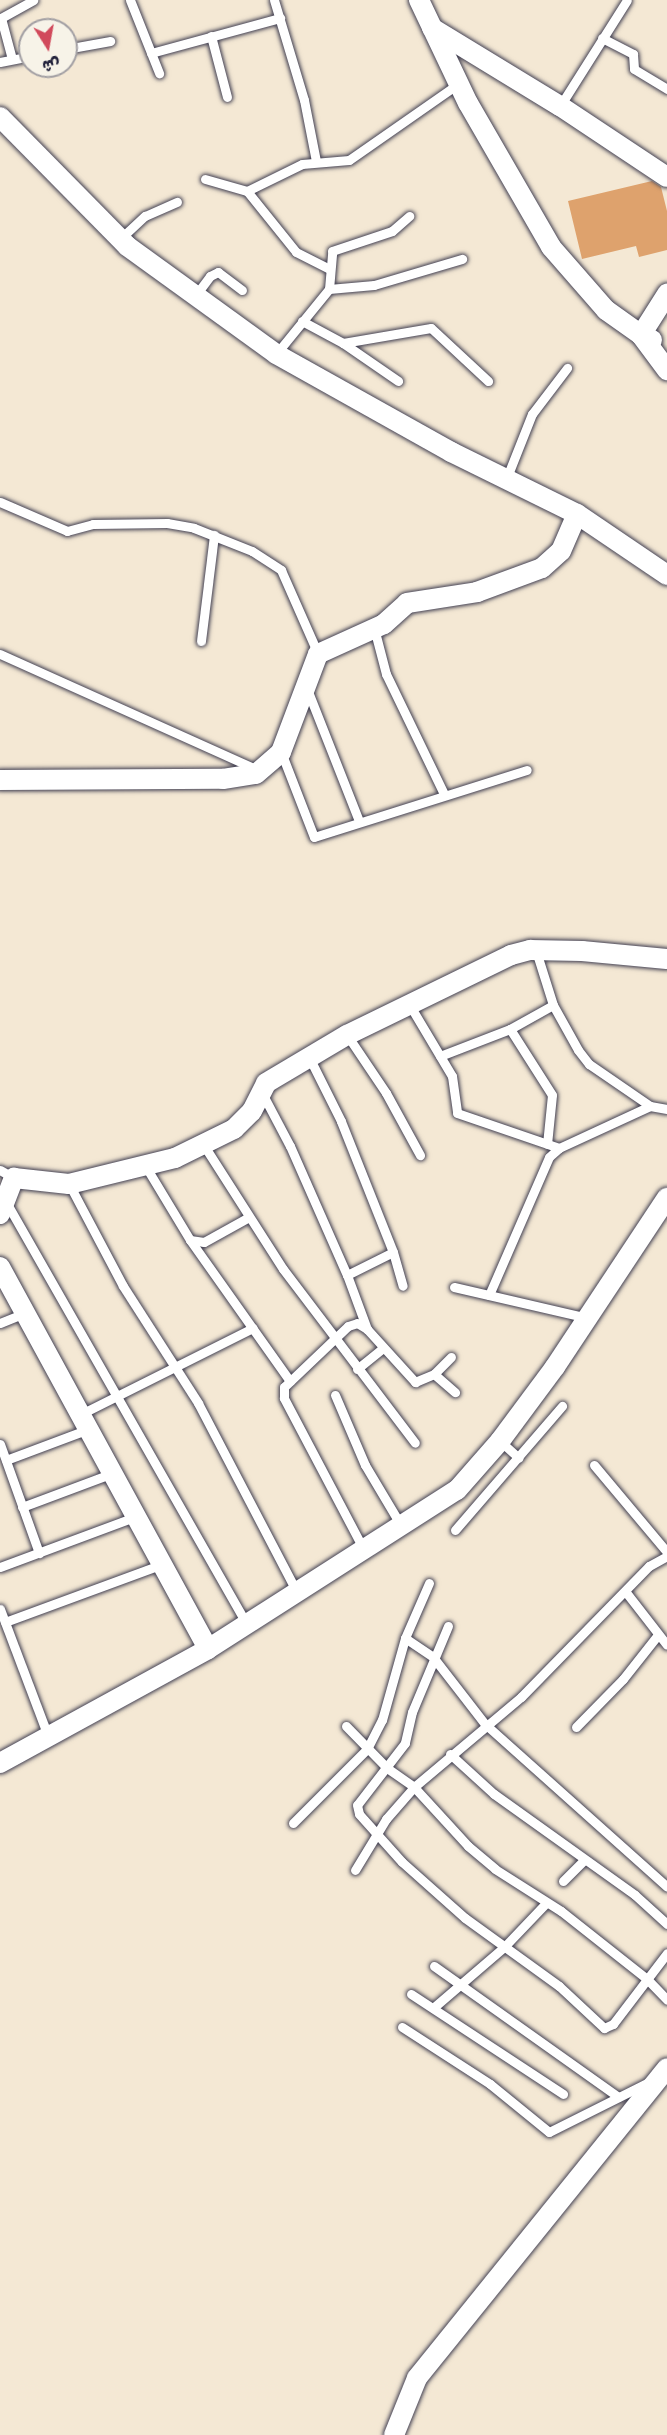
<!DOCTYPE html>
<html>
<head>
<meta charset="utf-8">
<style>
  body { margin:0 }
  #map { position:relative; width:667px; height:2435px; overflow:hidden; background:#f4e8d4; font-family:"Balsamiq Sans","Playpen Sans Arabic",sans-serif }
  div>[style] { position:absolute }
  [style*='--x'] { left:calc(var(--x)*1px); top:calc(var(--y)*1px); width:calc(var(--w)*1px); rotate:calc(var(--a)*1deg) }
  .building>* { inset:0; background:#dea26d }
  .roads { filter:drop-shadow(0 0 2px #424052) drop-shadow(0 0 2px #424052) }
  .service>* { height:9px; margin:-4.5px; padding:0 4.5px; transform-origin:4.5px; border-radius:4.5px; background:#fff }
  .minor>* { height:20px; margin:-10px; padding:0 10px; transform-origin:10px; border-radius:10px; background:#fff }
  span { translate:-50% -50%; white-space:nowrap; text-align:center; line-height:1.15; -webkit-text-stroke:4.5px #f7f3e8; paint-order:stroke }
  .north { position:absolute; left:18px; top:18px; width:60px; height:60px; box-sizing:border-box; background:#f7f3e8; border:2px solid #a29fa3; border-radius:50%; rotate:169deg; font-size:16px; font-weight:700; line-height:24px; text-align:center; color:#22223b }
  .north::after { content:''; display:block; margin:auto; width:21px; height:27px; background:#d1495b; clip-path:polygon(50% 0,100% 100%,50% 72%,0 100%) }
</style>
</head>
<body>
<div id="map">
  <div class="building">
    <div style="clip-path:polygon(652px 181px,661px 187px,667px 211px,667px 250px,639px 257px,636px 246px,582px 259px,568px 201px)"></div>
  </div>
  <div class="roads">
    <div class="service">
      <div style="--x:130;--y:0;--w:79;--a:68.3"></div>
      <div style="--x:274;--y:0;--w:104;--a:73.3"></div>
      <div style="--x:304;--y:100;--w:62;--a:78.9"></div>
      <div style="--x:211;--y:36;--w:63;--a:75.3"></div>
      <div style="--x:602;--y:38;--w:35;--a:27"></div>
      <div style="--x:633;--y:54;--w:15;--a:86"></div>
      <div style="--x:634;--y:69;--w:39;--a:31"></div>
      <div style="--x:66;--y:49;--w:45;--a:-10.3"></div>
      <div style="--x:151;--y:53;--w:134;--a:-15.2"></div>
      <div style="--x:12;--y:59;--w:42;--a:-105"></div>
      <div style="--x:1;--y:18;--w:37;--a:-29"></div>
      <div style="--x:0;--y:62;--w:31;--a:-11"></div>
      <div style="--x:560;--y:106;--w:125;--a:-57.7"></div>
      <div style="--x:205;--y:179;--w:44;--a:15.9"></div>
      <div style="--x:247;--y:191;--w:78;--a:51.2"></div>
      <div style="--x:296;--y:252;--w:36;--a:27"></div>
      <div style="--x:247;--y:191;--w:61;--a:-26.1"></div>
      <div style="--x:302;--y:164;--w:47;--a:-4.9"></div>
      <div style="--x:349;--y:160;--w:133;--a:-34.9"></div>
      <div style="--x:120;--y:239;--w:34;--a:-43"></div>
      <div style="--x:145;--y:216;--w:35;--a:-24"></div>
      <div style="--x:329;--y:289;--w:38;--a:-85"></div>
      <div style="--x:332;--y:251;--w:63;--a:-18.4"></div>
      <div style="--x:392;--y:231;--w:23;--a:-41"></div>
      <div style="--x:195;--y:296;--w:25;--a:-53"></div>
      <div style="--x:210;--y:276;--w:9;--a:-27"></div>
      <div style="--x:218;--y:272;--w:30;--a:37"></div>
      <div style="--x:302;--y:321;--w:47;--a:28.2"></div>
      <div style="--x:343;--y:343;--w:67;--a:34.6"></div>
      <div style="--x:343;--y:343;--w:89;--a:-9.7"></div>
      <div style="--x:431;--y:328;--w:78;--a:42.9"></div>
      <div style="--x:276;--y:354;--w:84;--a:-50.8"></div>
      <div style="--x:329;--y:289;--w:45;--a:-5.1"></div>
      <div style="--x:374;--y:285;--w:92;--a:-16.5"></div>
      <div style="--x:507;--y:477;--w:68;--a:-68.4"></div>
      <div style="--x:532;--y:414;--w:58;--a:-52.7"></div>
      <div style="--x:0;--y:502;--w:73;--a:23.4"></div>
      <div style="--x:67;--y:531;--w:27;--a:-15"></div>
      <div style="--x:93;--y:524;--w:74;--a:-0.8"></div>
      <div style="--x:167;--y:523;--w:27;--a:10"></div>
      <div style="--x:194;--y:528;--w:62;--a:21.6"></div>
      <div style="--x:252;--y:551;--w:35;--a:33"></div>
      <div style="--x:281;--y:570;--w:92;--a:66.2"></div>
      <div style="--x:374;--y:628;--w:48;--a:75.4"></div>
      <div style="--x:386;--y:674;--w:133;--a:64.2"></div>
      <div style="--x:201;--y:641;--w:107;--a:-83"></div>
      <div style="--x:0;--y:654;--w:283;--a:24.2"></div>
      <div style="--x:307;--y:689;--w:142;--a:68.5"></div>
      <div style="--x:281;--y:752;--w:91;--a:68.8"></div>
      <div style="--x:314;--y:837;--w:223;--a:-17.5"></div>
      <div style="--x:536;--y:951;--w:57;--a:72.5"></div>
      <div style="--x:553;--y:1005;--w:51;--a:60.9"></div>
      <div style="--x:578;--y:1050;--w:18;--a:52"></div>
      <div style="--x:589;--y:1064;--w:74;--a:34.5"></div>
      <div style="--x:409;--y:1004;--w:84;--a:59.2"></div>
      <div style="--x:452;--y:1076;--w:37;--a:82"></div>
      <div style="--x:457;--y:1113;--w:108;--a:18.9"></div>
      <div style="--x:510;--y:1029;--w:78;--a:57.5"></div>
      <div style="--x:552;--y:1095;--w:49;--a:95.8"></div>
      <div style="--x:347;--y:1035;--w:70;--a:56.1"></div>
      <div style="--x:386;--y:1093;--w:71;--a:61.3"></div>
      <div style="--x:440;--y:1056;--w:75;--a:-21.1"></div>
      <div style="--x:510;--y:1029;--w:49;--a:-29.2"></div>
      <div style="--x:262;--y:1093;--w:60;--a:62.2"></div>
      <div style="--x:290;--y:1146;--w:141;--a:66.2"></div>
      <div style="--x:347;--y:1275;--w:51;--a:-26.6"></div>
      <div style="--x:393;--y:1252;--w:141;--a:-111.7"></div>
      <div style="--x:341;--y:1121;--w:72;--a:-116.6"></div>
      <div style="--x:203;--y:1144;--w:148;--a:57.4"></div>
      <div style="--x:283;--y:1269;--w:218;--a:52.8"></div>
      <div style="--x:146;--y:1167;--w:85;--a:58.9"></div>
      <div style="--x:190;--y:1240;--w:173;--a:54.7"></div>
      <div style="--x:0;--y:1170;--w:16;--a:30"></div>
      <div style="--x:69;--y:1184;--w:115;--a:62.1"></div>
      <div style="--x:123;--y:1286;--w:139;--a:57.3"></div>
      <div style="--x:198;--y:1403;--w:216;--a:62.4"></div>
      <div style="--x:6;--y:1202;--w:486;--a:60.3"></div>
      <div style="--x:190;--y:1240;--w:14;--a:8"></div>
      <div style="--x:204;--y:1242;--w:51;--a:-29.1"></div>
      <div style="--x:393;--y:1252;--w:35;--a:74"></div>
      <div style="--x:347;--y:1275;--w:58;--a:69.7"></div>
      <div style="--x:454;--y:1287;--w:138;--a:13"></div>
      <div style="--x:489;--y:1295;--w:150;--a:-66.5"></div>
      <div style="--x:549;--y:1157;--w:13;--a:-42"></div>
      <div style="--x:559;--y:1148;--w:100;--a:-24.8"></div>
      <div style="--x:650;--y:1106;--w:17;--a:10"></div>
      <div style="--x:0;--y:1323;--w:27;--a:-22"></div>
      <div style="--x:357;--y:1369;--w:33;--a:-39"></div>
      <div style="--x:434;--y:1374;--w:28;--a:41"></div>
      <div style="--x:335;--y:1395;--w:76;--a:66.8"></div>
      <div style="--x:365;--y:1465;--w:72;--a:59.2"></div>
      <div style="--x:81;--y:1414;--w:192;--a:-26.6"></div>
      <div style="--x:500;--y:1441;--w:25;--a:42"></div>
      <div style="--x:0;--y:1444;--w:116;--a:70.3"></div>
      <div style="--x:6;--y:1460;--w:89;--a:-20.5"></div>
      <div style="--x:594;--y:1465;--w:114;--a:50"></div>
      <div style="--x:22;--y:1507;--w:97;--a:-20.5"></div>
      <div style="--x:455;--y:1530;--w:164;--a:-49.2"></div>
      <div style="--x:364;--y:1550;--w:172;--a:-117.8"></div>
      <div style="--x:284;--y:1398;--w:11;--a:-90"></div>
      <div style="--x:284;--y:1387;--w:88;--a:-43.6"></div>
      <div style="--x:348;--y:1326;--w:9;--a:-18"></div>
      <div style="--x:357;--y:1323;--w:12;--a:31"></div>
      <div style="--x:367;--y:1329;--w:72;--a:47.8"></div>
      <div style="--x:415;--y:1382;--w:21;--a:-23"></div>
      <div style="--x:434;--y:1374;--w:24;--a:-45"></div>
      <div style="--x:0;--y:1567;--w:146;--a:-20.4"></div>
      <div style="--x:625;--y:1591;--w:68;--a:52.1"></div>
      <div style="--x:0;--y:1609;--w:136;--a:69.3"></div>
      <div style="--x:5;--y:1622;--w:168;--a:-20.2"></div>
      <div style="--x:448;--y:1626;--w:93;--a:112.7"></div>
      <div style="--x:412;--y:1712;--w:32;--a:103"></div>
      <div style="--x:405;--y:1743;--w:78;--a:127.7"></div>
      <div style="--x:357;--y:1805;--w:9;--a:77"></div>
      <div style="--x:359;--y:1814;--w:64;--a:48.1"></div>
      <div style="--x:402;--y:1862;--w:84;--a:41.6"></div>
      <div style="--x:465;--y:1918;--w:116;--a:35.9"></div>
      <div style="--x:559;--y:1986;--w:62;--a:43"></div>
      <div style="--x:604;--y:2028;--w:10;--a:-24"></div>
      <div style="--x:613;--y:2024;--w:89;--a:-52.7"></div>
      <div style="--x:405;--y:1638;--w:34;--a:34"></div>
      <div style="--x:433;--y:1657;--w:85;--a:52.2"></div>
      <div style="--x:485;--y:1724;--w:244;--a:41.8"></div>
      <div style="--x:346;--y:1726;--w:59;--a:45.7"></div>
      <div style="--x:387;--y:1768;--w:33;--a:35"></div>
      <div style="--x:414;--y:1787;--w:80;--a:47.5"></div>
      <div style="--x:468;--y:1846;--w:35;--a:40"></div>
      <div style="--x:495;--y:1869;--w:78;--a:32.5"></div>
      <div style="--x:561;--y:1911;--w:110;--a:38.3"></div>
      <div style="--x:647;--y:1979;--w:29;--a:46"></div>
      <div style="--x:576;--y:1727;--w:67;--a:-45.6"></div>
      <div style="--x:623;--y:1679;--w:55;--a:-51.7"></div>
      <div style="--x:450;--y:1754;--w:59;--a:42.3"></div>
      <div style="--x:494;--y:1794;--w:173;--a:35.6"></div>
      <div style="--x:635;--y:1895;--w:43;--a:42.2"></div>
      <div style="--x:293;--y:1823;--w:105;--a:-45"></div>
      <div style="--x:367;--y:1749;--w:33;--a:-63"></div>
      <div style="--x:382;--y:1720;--w:85;--a:-74.3"></div>
      <div style="--x:405;--y:1638;--w:60;--a:-66.4"></div>
      <div style="--x:355;--y:1870;--w:60;--a:-58.7"></div>
      <div style="--x:386;--y:1819;--w:43;--a:-48.8"></div>
      <div style="--x:414;--y:1787;--w:140;--a:-40.1"></div>
      <div style="--x:521;--y:1697;--w:183;--a:-45.7"></div>
      <div style="--x:649;--y:1566;--w:21;--a:-29"></div>
      <div style="--x:563;--y:1881;--w:28;--a:-45"></div>
      <div style="--x:434;--y:1966;--w:226;--a:35.4"></div>
      <div style="--x:411;--y:1994;--w:182;--a:33.3"></div>
      <div style="--x:433;--y:2008;--w:95;--a:-40.7"></div>
      <div style="--x:505;--y:1946;--w:59;--a:-46.4"></div>
      <div style="--x:402;--y:2027;--w:105;--a:32.9"></div>
      <div style="--x:490;--y:2084;--w:76;--a:39.1"></div>
      <div style="--x:549;--y:2132;--w:110;--a:-26.6"></div>
    </div>
    <div class="minor">
      <div style="--x:419;--y:0;--w:114;--a:64.6"></div>
      <div style="--x:468;--y:103;--w:166;--a:60"></div>
      <div style="--x:551;--y:247;--w:84;--a:48.9"></div>
      <div style="--x:606;--y:310;--w:43;--a:35.5"></div>
      <div style="--x:641;--y:335;--w:44;--a:53.4"></div>
      <div style="--x:432;--y:28;--w:150;--a:31.4"></div>
      <div style="--x:560;--y:106;--w:128;--a:33.6"></div>
      <div style="--x:0;--y:117;--w:181;--a:45.4"></div>
      <div style="--x:127;--y:246;--w:184;--a:35.9"></div>
      <div style="--x:276;--y:354;--w:201;--a:29.2"></div>
      <div style="--x:451;--y:452;--w:140;--a:26.2"></div>
      <div style="--x:577;--y:514;--w:109;--a:34.1"></div>
      <div style="--x:652;--y:340;--w:12;--a:-156"></div>
      <div style="--x:641;--y:335;--w:49;--a:-57.6"></div>
      <div style="--x:0;--y:780;--w:223;--a:-0.3"></div>
      <div style="--x:223;--y:779;--w:33;--a:-9"></div>
      <div style="--x:256;--y:774;--w:33;--a:-41"></div>
      <div style="--x:281;--y:752;--w:105;--a:-69.3"></div>
      <div style="--x:318;--y:654;--w:72;--a:-24.4"></div>
      <div style="--x:384;--y:624;--w:31;--a:-42"></div>
      <div style="--x:407;--y:603;--w:71;--a:-8.9"></div>
      <div style="--x:477;--y:592;--w:69;--a:-20.3"></div>
      <div style="--x:542;--y:568;--w:25;--a:-42"></div>
      <div style="--x:561;--y:551;--w:40;--a:-66.6"></div>
      <div style="--x:0;--y:1214;--w:39;--a:-69"></div>
      <div style="--x:14;--y:1178;--w:55;--a:6.2"></div>
      <div style="--x:69;--y:1184;--w:109;--a:-13.8"></div>
      <div style="--x:175;--y:1158;--w:66;--a:-26.2"></div>
      <div style="--x:234;--y:1129;--w:25;--a:-45"></div>
      <div style="--x:252;--y:1111;--w:31;--a:-63"></div>
      <div style="--x:266;--y:1083;--w:94;--a:-30.7"></div>
      <div style="--x:347;--y:1035;--w:182;--a:-26"></div>
      <div style="--x:511;--y:955;--w:20;--a:-15"></div>
      <div style="--x:530;--y:950;--w:52;--a:1.1"></div>
      <div style="--x:582;--y:951;--w:85;--a:5.4"></div>
      <div style="--x:0;--y:1267;--w:435;--a:61.4"></div>
      <div style="--x:0;--y:1763;--w:237;--a:-28.7"></div>
      <div style="--x:208;--y:1649;--w:295;--a:-32.6"></div>
      <div style="--x:457;--y:1490;--w:65;--a:-48.7"></div>
      <div style="--x:500;--y:1441;--w:92;--a:-53.4"></div>
      <div style="--x:555;--y:1367;--w:203;--a:-56.5"></div>
      <div style="--x:394;--y:2435;--w:61;--a:-68"></div>
      <div style="--x:417;--y:2378;--w:398;--a:-51.1"></div>
    </div>
  </div>
  <div class="north">ش</div>
</div>
</body>
</html>
